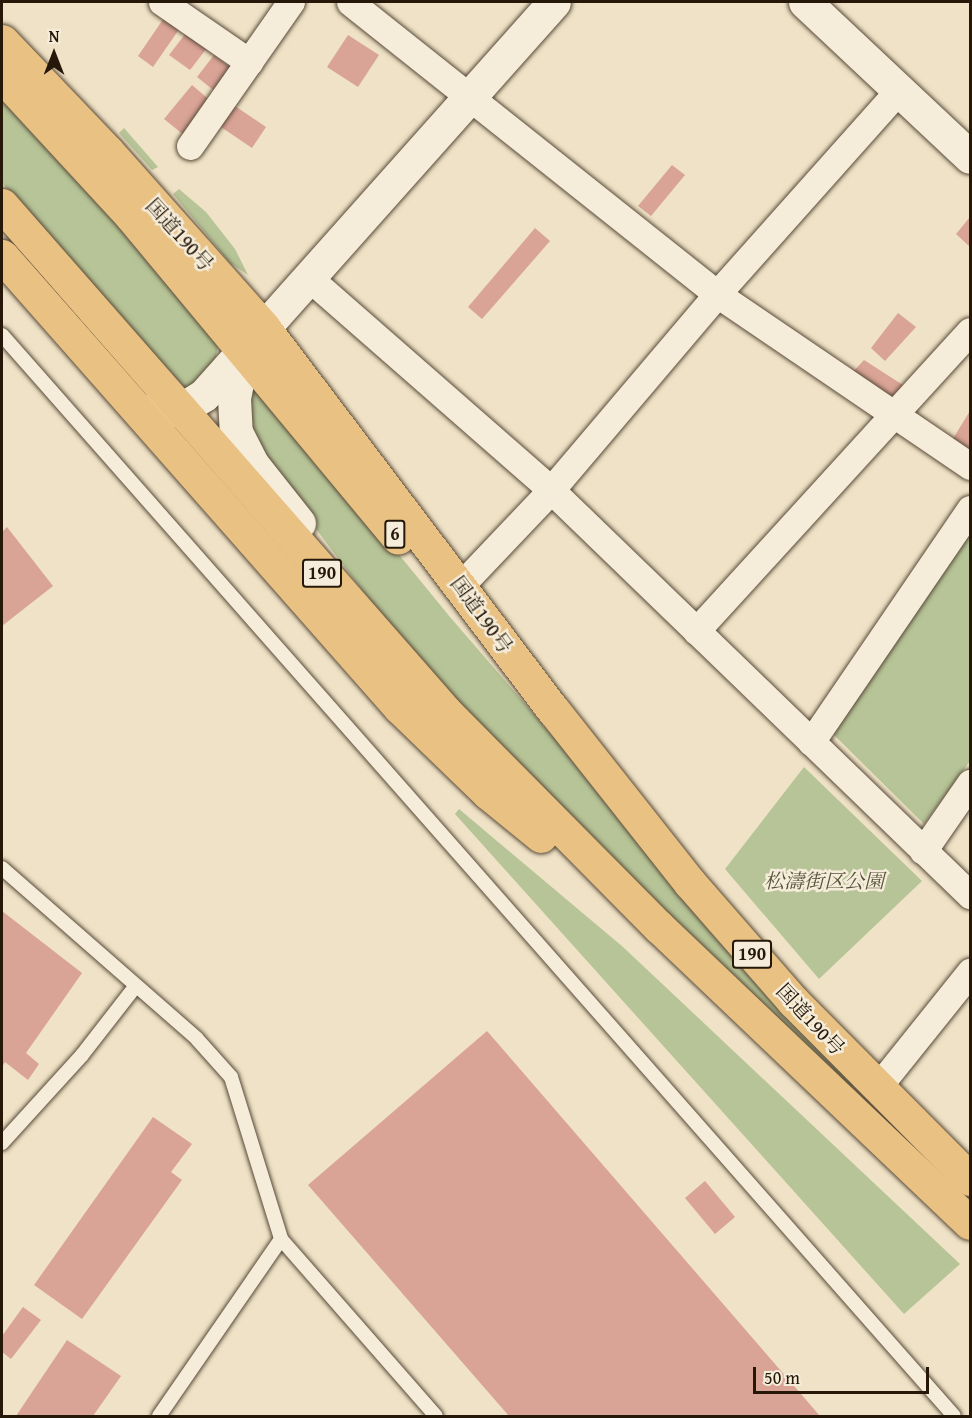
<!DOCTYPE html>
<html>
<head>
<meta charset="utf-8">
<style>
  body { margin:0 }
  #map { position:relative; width:972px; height:1418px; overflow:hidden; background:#efe2c6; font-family:"Gentium Book Plus","Noto Serif JP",serif }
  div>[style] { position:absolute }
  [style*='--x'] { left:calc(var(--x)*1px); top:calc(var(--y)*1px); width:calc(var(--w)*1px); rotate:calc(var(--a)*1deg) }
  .green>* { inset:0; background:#b6c497 }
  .building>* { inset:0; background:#d9a396 }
  .roads { filter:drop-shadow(0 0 2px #584a38) drop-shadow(0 0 2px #584a38) }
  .lane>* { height:14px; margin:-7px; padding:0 7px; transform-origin:7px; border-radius:7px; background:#f5ecda }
  .street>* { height:27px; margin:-13.5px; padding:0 13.5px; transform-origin:13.5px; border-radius:13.5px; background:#f5ecda }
  .secondary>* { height:33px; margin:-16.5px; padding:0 16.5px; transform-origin:16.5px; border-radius:16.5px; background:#f5ecda }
  .highway>* { height:33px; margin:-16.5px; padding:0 16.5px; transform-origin:16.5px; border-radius:16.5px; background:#e8c183 }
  span { translate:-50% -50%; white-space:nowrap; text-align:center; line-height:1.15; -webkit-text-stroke:5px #f5ecda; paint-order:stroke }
  .shield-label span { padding:2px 4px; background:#f5ecda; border:2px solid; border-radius:4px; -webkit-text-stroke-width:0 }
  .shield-label { font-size:18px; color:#251808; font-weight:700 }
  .street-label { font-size:20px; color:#251808 }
  .park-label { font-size:20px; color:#58543a; font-style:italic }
  .frame { position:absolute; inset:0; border:3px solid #251808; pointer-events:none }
  .north { position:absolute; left:24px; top:24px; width:60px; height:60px; -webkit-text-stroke:4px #f5ecda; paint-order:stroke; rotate:0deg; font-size:16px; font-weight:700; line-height:24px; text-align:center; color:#251808 }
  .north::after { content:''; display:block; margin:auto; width:21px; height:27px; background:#251808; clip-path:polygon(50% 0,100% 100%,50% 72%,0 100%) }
  .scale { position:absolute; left:753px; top:1367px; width:176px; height:27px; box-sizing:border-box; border:3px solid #251808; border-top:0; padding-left:8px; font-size:18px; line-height:21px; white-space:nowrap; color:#251808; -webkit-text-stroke:4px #f5ecda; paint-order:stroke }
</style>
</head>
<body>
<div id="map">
  <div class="green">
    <div style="clip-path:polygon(2px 93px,219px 337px,215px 364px,206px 381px,182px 391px,2px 183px)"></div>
    <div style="clip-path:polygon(124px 128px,158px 167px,152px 170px,119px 133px)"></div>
    <div style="clip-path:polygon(179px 189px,206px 212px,235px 249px,248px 275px,230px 263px,173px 194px)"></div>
    <div style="clip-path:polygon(248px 370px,450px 617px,854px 1085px,850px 1091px,572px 824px,396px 635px,304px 513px,257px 460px,244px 418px)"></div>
    <div style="clip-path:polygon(970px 532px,970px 761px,924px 824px,831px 732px)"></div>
    <div style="clip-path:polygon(804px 767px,922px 881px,819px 979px,725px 869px)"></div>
    <div style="clip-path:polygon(459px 809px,623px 947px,960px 1264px,904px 1314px,455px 814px)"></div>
  </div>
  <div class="building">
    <div style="clip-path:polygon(164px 18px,180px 28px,153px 67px,138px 56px)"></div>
    <div style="clip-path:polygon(186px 33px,207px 48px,190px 70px,169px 55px)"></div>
    <div style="clip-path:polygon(348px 35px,379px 55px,358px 87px,327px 67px)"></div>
    <div style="clip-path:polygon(214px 55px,235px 71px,217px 93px,197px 77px)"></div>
    <div style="clip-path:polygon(192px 85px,212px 102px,185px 136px,164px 119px)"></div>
    <div style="clip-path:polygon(235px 106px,266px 127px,252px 148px,221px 127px)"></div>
    <div style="clip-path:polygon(672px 165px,685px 175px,651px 216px,638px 206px)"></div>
    <div style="clip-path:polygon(970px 217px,970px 247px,956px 234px)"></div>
    <div style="clip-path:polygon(535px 228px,550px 241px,482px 319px,468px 307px)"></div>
    <div style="clip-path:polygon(898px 313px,916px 327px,885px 361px,871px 348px)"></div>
    <div style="clip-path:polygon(864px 360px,906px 387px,891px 404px,851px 374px)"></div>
    <div style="clip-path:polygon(970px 411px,970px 459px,949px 445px)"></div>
    <div style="clip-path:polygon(7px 527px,53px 586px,2px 626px,2px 532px)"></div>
    <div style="clip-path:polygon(2px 911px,82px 973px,26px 1053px,39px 1064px,28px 1080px,5px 1062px,2px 1067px)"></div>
    <div style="clip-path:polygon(487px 1031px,820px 1416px,509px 1416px,308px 1185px)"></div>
    <div style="clip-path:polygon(153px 1117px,192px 1144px,171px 1172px,182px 1180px,82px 1319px,34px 1285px)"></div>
    <div style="clip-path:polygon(705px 1181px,735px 1217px,715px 1234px,685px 1198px)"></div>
    <div style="clip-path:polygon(23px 1307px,41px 1320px,11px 1359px,2px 1352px,2px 1336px)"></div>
    <div style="clip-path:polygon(67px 1340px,121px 1376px,93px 1416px,16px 1416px)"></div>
  </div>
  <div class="roads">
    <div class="lane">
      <div style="--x:2;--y:335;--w:1440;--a:48.63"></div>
      <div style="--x:2;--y:868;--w:259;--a:41.2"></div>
      <div style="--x:197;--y:1039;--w:51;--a:48.2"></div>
      <div style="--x:231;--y:1077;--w:170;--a:72.8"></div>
      <div style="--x:2;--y:1143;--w:119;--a:-47.7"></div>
      <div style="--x:82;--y:1055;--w:86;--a:-52.1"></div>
      <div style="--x:159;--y:1416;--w:215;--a:-55.4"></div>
      <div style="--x:281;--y:1239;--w:235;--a:48.8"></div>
    </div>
    <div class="street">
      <div style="--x:162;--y:2;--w:106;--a:34.6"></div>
      <div style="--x:350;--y:2;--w:469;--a:38.5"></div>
      <div style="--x:717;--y:294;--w:306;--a:34.2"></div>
      <div style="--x:190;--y:146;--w:176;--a:-55"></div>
      <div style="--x:308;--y:277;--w:323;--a:41.2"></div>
      <div style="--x:551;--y:490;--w:583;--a:44.03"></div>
      <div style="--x:461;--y:585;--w:131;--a:-46.5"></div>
      <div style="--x:551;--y:490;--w:257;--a:-49.7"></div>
      <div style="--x:717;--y:294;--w:273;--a:-48.3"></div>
      <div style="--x:696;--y:631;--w:406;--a:-47.6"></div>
      <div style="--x:811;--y:742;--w:282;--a:-55.7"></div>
      <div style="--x:923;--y:851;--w:83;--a:-55.3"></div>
      <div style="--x:877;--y:1088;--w:149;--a:-51.3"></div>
    </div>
    <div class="secondary">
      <div style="--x:805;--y:2;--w:226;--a:43.2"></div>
      <div style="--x:243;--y:353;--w:46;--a:101.3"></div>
      <div style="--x:234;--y:398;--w:34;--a:87"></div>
      <div style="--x:236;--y:432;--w:37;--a:63"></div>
      <div style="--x:253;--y:465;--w:74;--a:51.6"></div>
      <div style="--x:152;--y:410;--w:28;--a:0"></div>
      <div style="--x:180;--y:410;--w:28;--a:-32"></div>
      <div style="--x:204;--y:395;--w:526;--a:-48.31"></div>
    </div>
    <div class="highway">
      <div style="--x:2;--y:41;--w:153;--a:46.3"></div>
      <div style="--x:108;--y:152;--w:235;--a:48.4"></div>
      <div style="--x:264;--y:328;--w:480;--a:52.9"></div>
      <div style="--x:554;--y:711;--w:219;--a:51.7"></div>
      <div style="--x:690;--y:883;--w:157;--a:48.9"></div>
      <div style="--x:793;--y:1001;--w:251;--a:45.2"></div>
      <div style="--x:2;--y:76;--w:190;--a:47.3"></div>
      <div style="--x:131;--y:216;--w:418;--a:50.3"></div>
      <div style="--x:2;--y:205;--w:674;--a:48.79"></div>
      <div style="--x:446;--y:712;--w:303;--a:45.3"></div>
      <div style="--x:659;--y:927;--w:429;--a:43.6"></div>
      <div style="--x:2;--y:256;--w:601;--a:48.64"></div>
      <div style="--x:399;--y:707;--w:124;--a:44"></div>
      <div style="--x:488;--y:793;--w:68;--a:39.1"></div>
    </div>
  </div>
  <div class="shield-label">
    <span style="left:395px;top:534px">6</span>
    <span style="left:322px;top:573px">190</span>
    <span style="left:752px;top:954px">190</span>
  </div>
  <div class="street-label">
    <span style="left:180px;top:234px;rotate:48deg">国道190号</span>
    <span style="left:482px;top:614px;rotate:54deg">国道190号</span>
    <span style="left:811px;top:1019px;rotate:47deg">国道190号</span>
  </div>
  <div class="park-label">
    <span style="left:824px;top:880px">松濤街区公園</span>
  </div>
  <div class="frame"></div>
  <div class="north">N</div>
  <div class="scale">50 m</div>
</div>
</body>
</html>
